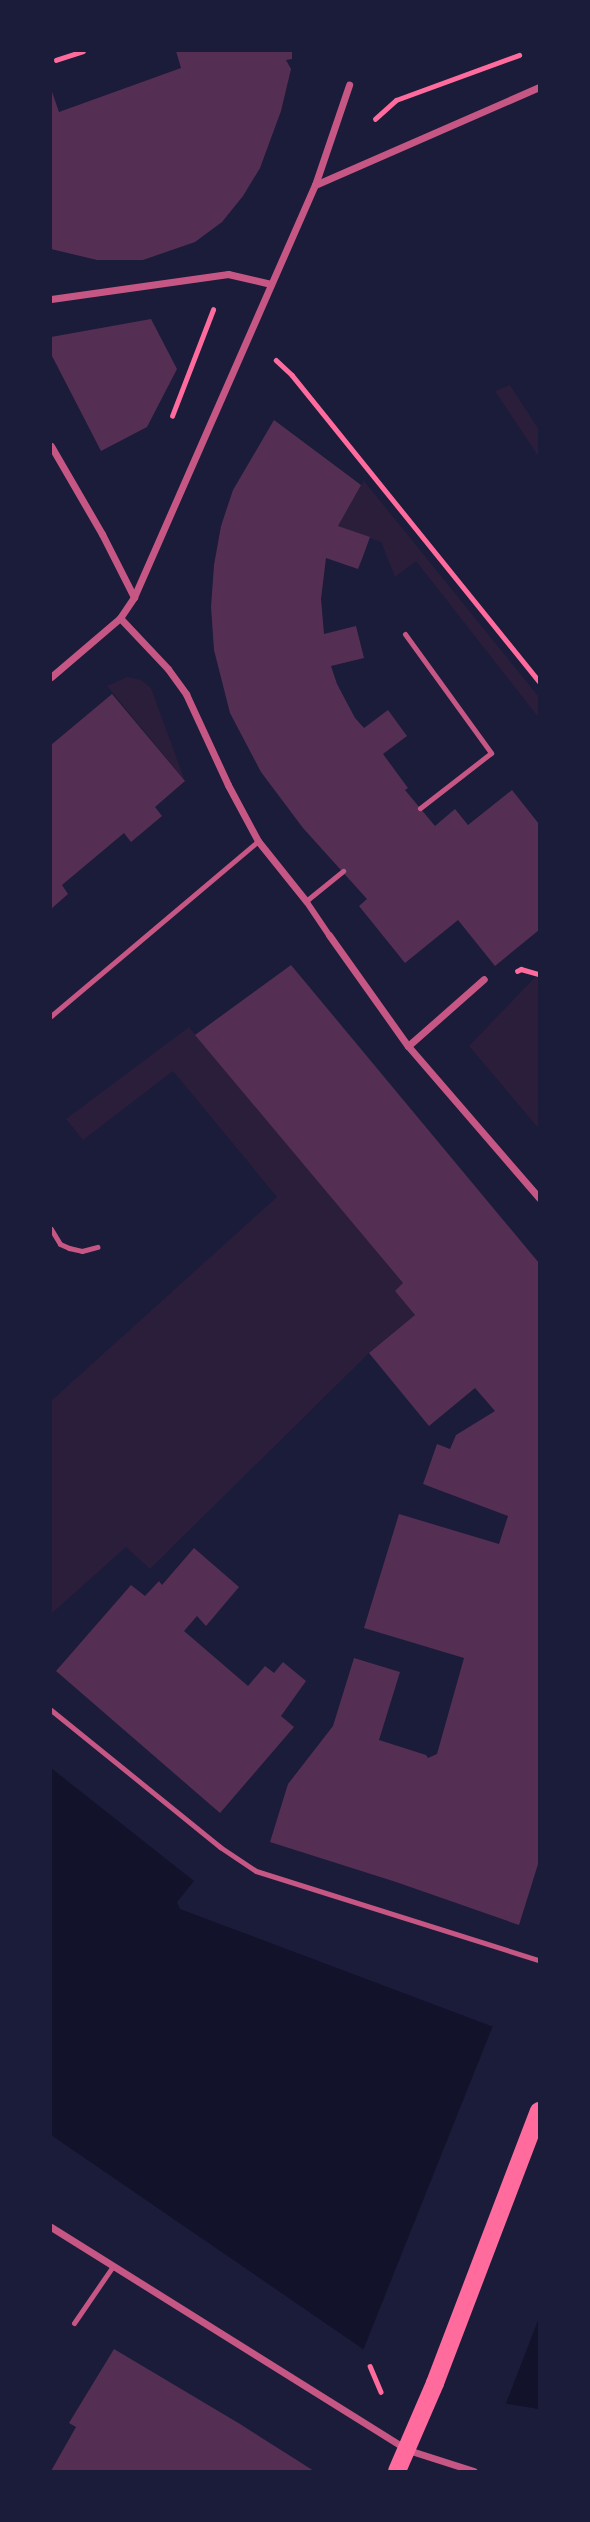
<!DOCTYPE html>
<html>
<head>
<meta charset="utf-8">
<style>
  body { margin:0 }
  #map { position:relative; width:590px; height:2522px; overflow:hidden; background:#1b1b3a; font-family:Overpass,sans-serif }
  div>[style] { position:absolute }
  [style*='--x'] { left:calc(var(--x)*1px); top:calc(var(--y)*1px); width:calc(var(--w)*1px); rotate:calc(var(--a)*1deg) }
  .green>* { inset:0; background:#2a1e3b }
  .water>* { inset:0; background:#12122b }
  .pier>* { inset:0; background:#1b1b3a }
  .building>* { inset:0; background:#542f53 }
  .path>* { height:4.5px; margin:-2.25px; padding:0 2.25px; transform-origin:2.25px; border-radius:2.25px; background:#ff6b9d }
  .service>* { height:5px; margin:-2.5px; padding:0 2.5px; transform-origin:2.5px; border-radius:2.5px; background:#c65784 }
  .pedestrian>* { height:6px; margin:-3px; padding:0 3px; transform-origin:3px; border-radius:3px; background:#c65784 }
  .minor>* { height:7px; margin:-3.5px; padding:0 3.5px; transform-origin:3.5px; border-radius:3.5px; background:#c65784 }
  .primary>* { height:18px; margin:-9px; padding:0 9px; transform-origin:9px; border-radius:9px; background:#ff6b9d }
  span { translate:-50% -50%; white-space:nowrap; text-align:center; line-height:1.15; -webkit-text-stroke:7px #1b1b3a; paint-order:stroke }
  .frame { position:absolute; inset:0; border:52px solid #1b1b3a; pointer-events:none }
</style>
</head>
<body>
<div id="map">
  <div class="green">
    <div style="clip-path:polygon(510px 385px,539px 430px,539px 457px,495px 391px)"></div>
    <div style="clip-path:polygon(364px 481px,539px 697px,539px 718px,416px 561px,395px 577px,381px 542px,338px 526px,351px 497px)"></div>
    <div style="clip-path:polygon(127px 677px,141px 680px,151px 688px,185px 781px,107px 686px)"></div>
    <div style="clip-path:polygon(539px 973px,539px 1129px,469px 1046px)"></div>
    <div style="clip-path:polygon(189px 1027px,403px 1283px,395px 1291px,415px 1315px,369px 1353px,150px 1569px,126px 1547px,51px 1614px,51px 1401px,277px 1197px,173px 1071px,83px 1140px,66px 1119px)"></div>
  </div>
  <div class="water">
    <div style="clip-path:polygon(51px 1768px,194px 1881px,177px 1902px,180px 1909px,499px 2029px,539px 2029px,539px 2409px,508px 2404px,363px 2349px,51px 2135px)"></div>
  </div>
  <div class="pier">
    <div style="clip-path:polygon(494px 2023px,539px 2025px,539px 2318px,505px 2406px,362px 2353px)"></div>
  </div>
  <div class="building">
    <div style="clip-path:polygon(176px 51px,292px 51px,292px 59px,286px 60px,291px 69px,281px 111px,260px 168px,243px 196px,222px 222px,195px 242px,143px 260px,97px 260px,51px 249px,51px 89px,59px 112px,181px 68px)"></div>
    <div style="clip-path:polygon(151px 319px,177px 369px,147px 427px,101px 451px,51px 354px,51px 337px)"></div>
    <div style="clip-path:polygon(274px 420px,361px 485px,338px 526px,370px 537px,362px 559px,358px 569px,326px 558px,321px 599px,324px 634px,356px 626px,364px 658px,331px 666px,337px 684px,355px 718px,364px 728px,388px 710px,407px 736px,383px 754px,408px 788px,405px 790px,435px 826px,455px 809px,468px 825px,512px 790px,539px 824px,539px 930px,495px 966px,458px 920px,405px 963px,359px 906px,367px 899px,303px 828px,261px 772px,230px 713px,214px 650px,211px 607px,214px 565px,221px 526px,233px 490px)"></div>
    <div style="clip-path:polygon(112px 694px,185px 781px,155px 807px,162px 816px,131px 842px,124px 833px,62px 885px,68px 894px,51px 909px,51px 745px)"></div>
    <div style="clip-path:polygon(291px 965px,539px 1263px,539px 1861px,519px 1925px,396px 1882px,270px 1842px,288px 1784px,333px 1726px,354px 1658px,400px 1672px,379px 1740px,426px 1755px,428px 1758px,437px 1754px,464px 1658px,364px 1628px,399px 1514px,499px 1544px,508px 1516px,423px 1484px,437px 1444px,450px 1449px,456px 1435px,495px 1411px,475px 1388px,429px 1426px,369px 1353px,415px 1315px,395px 1291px,403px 1283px,195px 1035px)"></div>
    <div style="clip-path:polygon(194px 1548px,239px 1587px,206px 1626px,197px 1616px,184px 1631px,248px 1686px,265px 1666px,274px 1673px,283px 1662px,306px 1681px,281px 1716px,294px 1727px,220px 1813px,56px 1671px,131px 1585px,145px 1596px,159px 1581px,162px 1585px)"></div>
    <div style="clip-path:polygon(114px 2349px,240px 2424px,314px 2471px,51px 2471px,76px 2427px,69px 2423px)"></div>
  </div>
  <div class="path">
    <div style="--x:56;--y:60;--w:28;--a:-18"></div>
    <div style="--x:375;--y:119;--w:28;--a:-42"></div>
    <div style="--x:396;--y:100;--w:131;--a:-20.1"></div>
    <div style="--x:276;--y:360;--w:22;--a:43"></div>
    <div style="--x:292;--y:375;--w:393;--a:51.1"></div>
    <div style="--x:172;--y:416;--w:114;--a:-68.9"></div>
    <div style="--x:517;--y:971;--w:4;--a:-27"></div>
    <div style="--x:521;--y:969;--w:19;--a:16"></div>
    <div style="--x:370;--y:2366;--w:28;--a:67"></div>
  </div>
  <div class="service">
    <div style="--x:405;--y:634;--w:147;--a:54.1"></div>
    <div style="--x:491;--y:753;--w:90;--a:142.2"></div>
    <div style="--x:306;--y:901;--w:48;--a:-39"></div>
    <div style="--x:51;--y:1016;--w:271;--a:-40.2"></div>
    <div style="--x:51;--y:1229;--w:17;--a:59"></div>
    <div style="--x:60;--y:1244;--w:10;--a:24"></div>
    <div style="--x:69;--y:1248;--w:13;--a:13"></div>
    <div style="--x:82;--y:1251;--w:16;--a:-15"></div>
    <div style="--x:51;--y:1710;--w:218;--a:39"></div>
    <div style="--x:220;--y:1847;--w:43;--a:33.7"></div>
    <div style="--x:256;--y:1871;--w:297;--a:17.5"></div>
    <div style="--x:74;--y:2323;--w:69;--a:-55.6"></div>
  </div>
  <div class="pedestrian">
    <div style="--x:306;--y:901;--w:41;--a:55.9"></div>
  </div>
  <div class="minor">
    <div style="--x:315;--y:185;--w:244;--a:-23.6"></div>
    <div style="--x:51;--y:299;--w:179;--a:-8"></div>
    <div style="--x:228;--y:274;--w:44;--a:13.1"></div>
    <div style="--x:51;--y:446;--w:102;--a:59.9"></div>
    <div style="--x:102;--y:534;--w:71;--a:63.1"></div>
    <div style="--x:120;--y:618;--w:70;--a:46.7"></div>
    <div style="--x:168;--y:669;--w:31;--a:54"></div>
    <div style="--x:186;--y:694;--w:100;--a:65.2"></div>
    <div style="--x:228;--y:785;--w:64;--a:61.8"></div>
    <div style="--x:258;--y:841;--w:77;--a:51.3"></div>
    <div style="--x:51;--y:677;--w:91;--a:-40.5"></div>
    <div style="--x:120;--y:618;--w:25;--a:-56"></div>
    <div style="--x:134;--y:597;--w:450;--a:-66.3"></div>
    <div style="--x:315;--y:185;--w:106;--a:-71.2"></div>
    <div style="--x:329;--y:935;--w:136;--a:54.6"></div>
    <div style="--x:408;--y:1046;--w:201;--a:49.2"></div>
    <div style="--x:408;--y:1046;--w:101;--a:-41.4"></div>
    <div style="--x:51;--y:2227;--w:421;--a:32"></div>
    <div style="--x:408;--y:2450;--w:69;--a:17.7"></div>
  </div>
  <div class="primary">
    <div style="--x:397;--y:2471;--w:96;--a:-66.6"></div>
    <div style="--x:435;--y:2383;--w:291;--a:-69.1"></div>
  </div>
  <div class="frame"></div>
</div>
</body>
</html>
